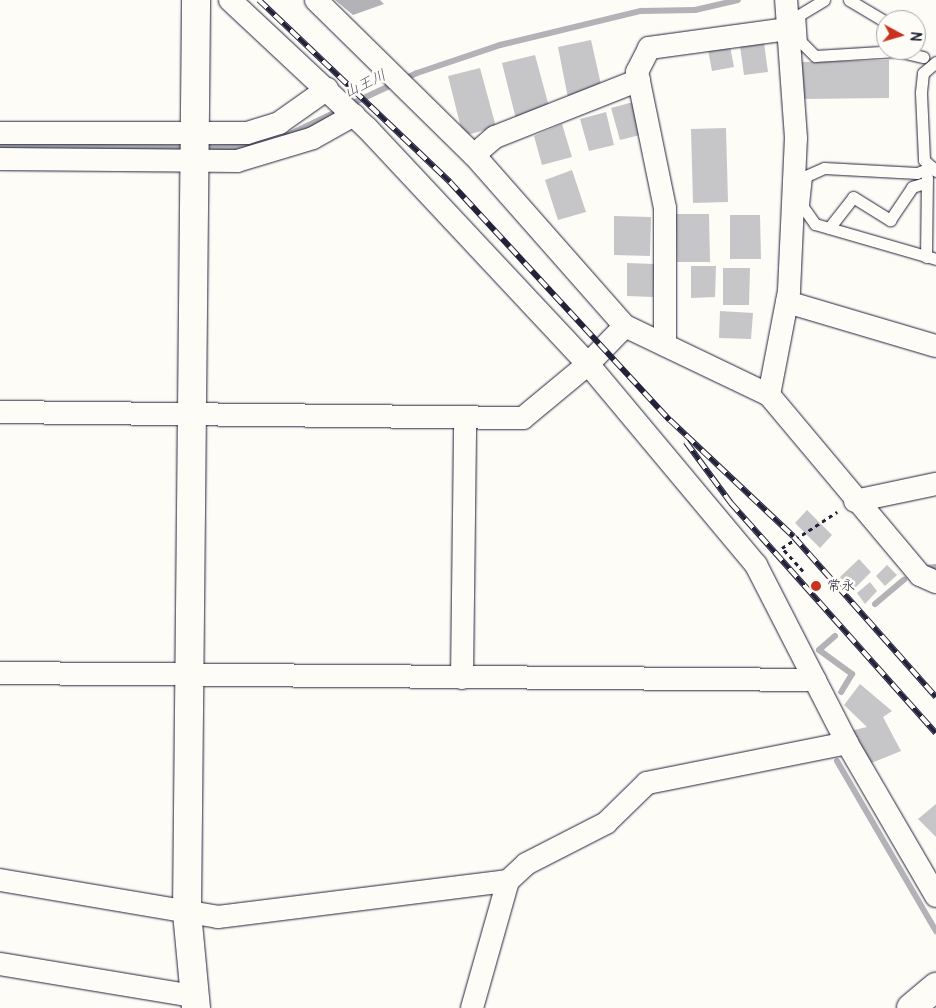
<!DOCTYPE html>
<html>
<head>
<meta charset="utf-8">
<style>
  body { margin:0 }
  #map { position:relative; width:936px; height:1008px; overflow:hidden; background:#fdfcf7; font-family:Pangolin,"Klee One",sans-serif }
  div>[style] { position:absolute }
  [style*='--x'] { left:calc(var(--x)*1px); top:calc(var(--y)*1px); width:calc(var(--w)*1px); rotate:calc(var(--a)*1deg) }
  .water>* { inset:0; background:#b2b2b7 }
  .stream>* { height:6px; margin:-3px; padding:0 3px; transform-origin:3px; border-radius:3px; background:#b2b2b7 }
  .building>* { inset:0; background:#c6c6c8 }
  .path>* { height:3px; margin-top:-1.5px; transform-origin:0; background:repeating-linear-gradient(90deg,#22223b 0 4px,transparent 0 8px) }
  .roads { filter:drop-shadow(0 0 1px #22223b) drop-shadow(0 0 1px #22223b) }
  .service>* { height:11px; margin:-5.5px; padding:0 5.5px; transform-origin:5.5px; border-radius:5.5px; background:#fdfcf7 }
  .minor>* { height:22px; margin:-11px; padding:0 11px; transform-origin:11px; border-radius:11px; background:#fdfcf7 }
  .tertiary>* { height:28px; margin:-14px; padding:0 14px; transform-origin:14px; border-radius:14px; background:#fdfcf7 }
  .rail>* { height:5.5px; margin-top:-2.75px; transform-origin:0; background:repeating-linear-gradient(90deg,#fdfcf7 0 11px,#22223b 0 22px); box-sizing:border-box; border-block:1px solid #22223b }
  .dots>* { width:14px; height:14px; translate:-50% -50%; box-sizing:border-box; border:2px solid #fdfcf7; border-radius:50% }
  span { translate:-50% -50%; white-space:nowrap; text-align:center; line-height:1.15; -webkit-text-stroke:5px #fdfcf7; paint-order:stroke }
  .poi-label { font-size:14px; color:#22223b }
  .left { translate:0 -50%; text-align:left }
  .water-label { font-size:15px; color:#545466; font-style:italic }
  .north { position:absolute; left:876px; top:10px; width:50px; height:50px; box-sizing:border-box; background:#fdfcf7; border:1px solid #a5a5ac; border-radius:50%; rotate:96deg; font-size:14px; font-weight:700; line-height:20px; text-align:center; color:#22223b }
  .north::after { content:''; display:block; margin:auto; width:18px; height:22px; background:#c8321e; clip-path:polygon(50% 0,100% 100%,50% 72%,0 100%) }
</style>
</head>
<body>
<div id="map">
  <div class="water">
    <div style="clip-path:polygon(335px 0,380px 0,384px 4px,353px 15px)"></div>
  </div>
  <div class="stream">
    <div style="--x:349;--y:105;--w:75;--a:-25.2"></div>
    <div style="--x:417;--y:73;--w:88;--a:-18.6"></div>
    <div style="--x:500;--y:45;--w:145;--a:-13.6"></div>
    <div style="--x:641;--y:11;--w:54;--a:-1.1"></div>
    <div style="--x:695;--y:10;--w:44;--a:-13.1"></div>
    <div style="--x:286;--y:136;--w:60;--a:-25.7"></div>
    <div style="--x:0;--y:146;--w:188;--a:0.6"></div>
    <div style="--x:200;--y:148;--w:48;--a:-1.2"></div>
    <div style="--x:926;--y:568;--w:10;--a:-6"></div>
    <div style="--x:875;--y:604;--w:38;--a:-40"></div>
    <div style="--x:835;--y:636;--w:21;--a:139"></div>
    <div style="--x:819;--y:650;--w:41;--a:36"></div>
    <div style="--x:852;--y:674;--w:21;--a:121"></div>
    <div style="--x:837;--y:761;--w:197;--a:59.8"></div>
  </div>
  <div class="building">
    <div style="clip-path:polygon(591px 40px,602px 89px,568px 98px,558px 47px)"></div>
    <div style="clip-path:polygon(764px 43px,768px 72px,744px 75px,740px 46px)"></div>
    <div style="clip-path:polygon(730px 46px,734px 67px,712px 71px,708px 50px)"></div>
    <div style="clip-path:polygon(535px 55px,551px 114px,517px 123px,502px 63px)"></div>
    <div style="clip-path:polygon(889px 60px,889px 98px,803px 99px,802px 62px)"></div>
    <div style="clip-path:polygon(480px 68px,496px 127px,463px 136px,448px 76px)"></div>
    <div style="clip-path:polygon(637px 101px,644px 134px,620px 140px,611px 108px)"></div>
    <div style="clip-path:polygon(606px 112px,614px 145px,589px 151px,580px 119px)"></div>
    <div style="clip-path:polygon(562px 124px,572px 157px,542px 165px,534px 136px)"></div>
    <div style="clip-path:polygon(726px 128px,728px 202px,693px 203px,691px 129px)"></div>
    <div style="clip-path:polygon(572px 170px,586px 212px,558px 220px,545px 180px)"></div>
    <div style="clip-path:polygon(676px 214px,709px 214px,710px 262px,677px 262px)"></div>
    <div style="clip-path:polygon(730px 215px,760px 215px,761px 259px,730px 259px)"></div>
    <div style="clip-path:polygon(614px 216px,651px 217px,650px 256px,614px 255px)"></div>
    <div style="clip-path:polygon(627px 263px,654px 264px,653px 297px,627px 296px)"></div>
    <div style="clip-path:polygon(691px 266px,716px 266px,715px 297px,691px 298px)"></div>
    <div style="clip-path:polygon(723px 268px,750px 268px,749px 305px,723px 305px)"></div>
    <div style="clip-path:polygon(720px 311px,753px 313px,751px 339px,719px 338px)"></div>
    <div style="clip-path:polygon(807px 510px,832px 535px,820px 548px,795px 523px)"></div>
    <div style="clip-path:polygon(859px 559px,871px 572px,852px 591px,840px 577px)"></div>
    <div style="clip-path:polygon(887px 565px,897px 575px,885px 586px,876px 576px)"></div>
    <div style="clip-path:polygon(870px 582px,877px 591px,865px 604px,857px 593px)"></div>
    <div style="clip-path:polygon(860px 684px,892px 711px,883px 717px,901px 751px,869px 764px,850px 731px,867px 727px,844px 705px)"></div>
    <div style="clip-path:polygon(936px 804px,936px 837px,918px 819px)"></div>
  </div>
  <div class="path">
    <div style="--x:803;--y:571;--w:31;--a:-132"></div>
    <div style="--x:782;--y:548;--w:66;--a:-33.2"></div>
  </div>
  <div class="roads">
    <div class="service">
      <div style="--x:824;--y:0;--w:29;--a:149"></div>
      <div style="--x:799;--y:15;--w:27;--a:86"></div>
      <div style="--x:801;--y:42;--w:20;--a:45"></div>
      <div style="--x:815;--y:56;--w:82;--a:-3.5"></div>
      <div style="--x:897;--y:51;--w:27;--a:13"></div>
      <div style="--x:849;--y:0;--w:43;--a:30.7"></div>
      <div style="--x:936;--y:62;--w:17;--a:140"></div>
      <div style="--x:923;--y:73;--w:20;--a:96"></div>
      <div style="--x:921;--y:93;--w:67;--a:87.4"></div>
      <div style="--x:924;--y:160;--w:16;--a:43"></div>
      <div style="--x:932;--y:167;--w:16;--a:158"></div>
      <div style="--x:917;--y:173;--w:93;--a:-176.9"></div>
      <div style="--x:824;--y:168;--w:20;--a:156"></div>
      <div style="--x:806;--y:176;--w:31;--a:96"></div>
      <div style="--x:803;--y:207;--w:21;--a:55"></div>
      <div style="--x:815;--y:224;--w:126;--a:16.1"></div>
      <div style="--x:829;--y:228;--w:39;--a:-52"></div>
      <div style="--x:853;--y:197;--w:44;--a:31.9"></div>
      <div style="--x:890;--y:220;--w:40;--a:-56"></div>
      <div style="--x:912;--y:187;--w:13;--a:-18"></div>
      <div style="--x:926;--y:257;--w:80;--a:-89.3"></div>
    </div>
    <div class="minor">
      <div style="--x:230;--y:0;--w:187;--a:43.1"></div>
      <div style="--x:367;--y:128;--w:323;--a:46.9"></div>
      <div style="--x:588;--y:364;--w:262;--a:50.1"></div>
      <div style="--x:756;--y:565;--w:200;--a:62.9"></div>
      <div style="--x:847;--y:743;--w:177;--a:59.8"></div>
      <div style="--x:316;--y:0;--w:221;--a:44.5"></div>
      <div style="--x:474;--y:155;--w:228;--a:48.6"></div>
      <div style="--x:625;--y:326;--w:160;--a:25.6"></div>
      <div style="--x:769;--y:395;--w:235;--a:50"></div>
      <div style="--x:920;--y:575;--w:17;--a:24"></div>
      <div style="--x:0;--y:133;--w:247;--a:0"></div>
      <div style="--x:247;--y:133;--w:34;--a:-17"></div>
      <div style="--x:279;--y:123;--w:59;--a:-35.3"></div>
      <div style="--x:474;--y:155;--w:28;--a:-41"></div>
      <div style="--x:495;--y:137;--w:155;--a:-21.6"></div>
      <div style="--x:0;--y:159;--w:237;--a:0.5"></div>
      <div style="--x:237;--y:161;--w:79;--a:-16.8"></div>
      <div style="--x:313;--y:138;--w:47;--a:-29.3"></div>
      <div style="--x:787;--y:302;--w:155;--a:16.5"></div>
      <div style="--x:665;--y:345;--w:137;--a:-90"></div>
      <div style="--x:665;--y:208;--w:139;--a:-101.6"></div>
      <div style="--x:637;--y:72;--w:27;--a:-63"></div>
      <div style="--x:649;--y:48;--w:140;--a:-7.8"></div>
      <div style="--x:769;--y:395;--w:106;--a:-79.1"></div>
      <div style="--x:789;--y:291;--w:153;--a:-87.4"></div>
      <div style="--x:796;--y:138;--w:138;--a:-94.1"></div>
      <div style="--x:0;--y:412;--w:523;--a:0.66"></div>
      <div style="--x:523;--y:418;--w:85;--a:-39.7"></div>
      <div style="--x:588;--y:364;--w:53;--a:-45.8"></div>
      <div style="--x:855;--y:501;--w:83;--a:-11.9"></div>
      <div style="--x:0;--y:673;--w:815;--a:0.49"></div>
      <div style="--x:462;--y:678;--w:260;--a:-89.3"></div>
      <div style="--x:0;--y:880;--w:221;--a:9.6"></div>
      <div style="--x:218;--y:917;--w:292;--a:-7.1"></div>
      <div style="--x:508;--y:881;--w:25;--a:-43"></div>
      <div style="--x:526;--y:864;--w:90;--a:-27.1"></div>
      <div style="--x:606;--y:823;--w:57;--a:-44.3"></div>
      <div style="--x:647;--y:783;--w:204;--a:-11.3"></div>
      <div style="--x:0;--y:964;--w:196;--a:9.4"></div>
      <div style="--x:472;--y:1008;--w:132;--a:-74.2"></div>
    </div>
    <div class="tertiary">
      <div style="--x:196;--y:1008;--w:96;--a:-95.4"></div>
      <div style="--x:187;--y:912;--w:912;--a:-89.43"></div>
      <div style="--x:911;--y:1008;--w:33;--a:-40"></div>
    </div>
  </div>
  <div class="rail">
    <div style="--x:259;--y:0;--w:264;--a:43.6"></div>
    <div style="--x:450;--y:182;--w:324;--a:47.3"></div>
    <div style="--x:670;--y:420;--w:170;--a:43.3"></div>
    <div style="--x:794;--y:537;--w:214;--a:48.4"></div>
    <div style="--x:686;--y:442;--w:76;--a:53.6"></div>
    <div style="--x:731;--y:503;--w:308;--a:48.3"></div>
  </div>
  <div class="dots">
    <div style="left:816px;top:586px;background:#c8321e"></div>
  </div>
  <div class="poi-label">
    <span class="left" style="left:827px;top:586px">常永</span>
  </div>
  <div class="water-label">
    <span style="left:365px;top:84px;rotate:-26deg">山王川</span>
  </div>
  <div class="north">N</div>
</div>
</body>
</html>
